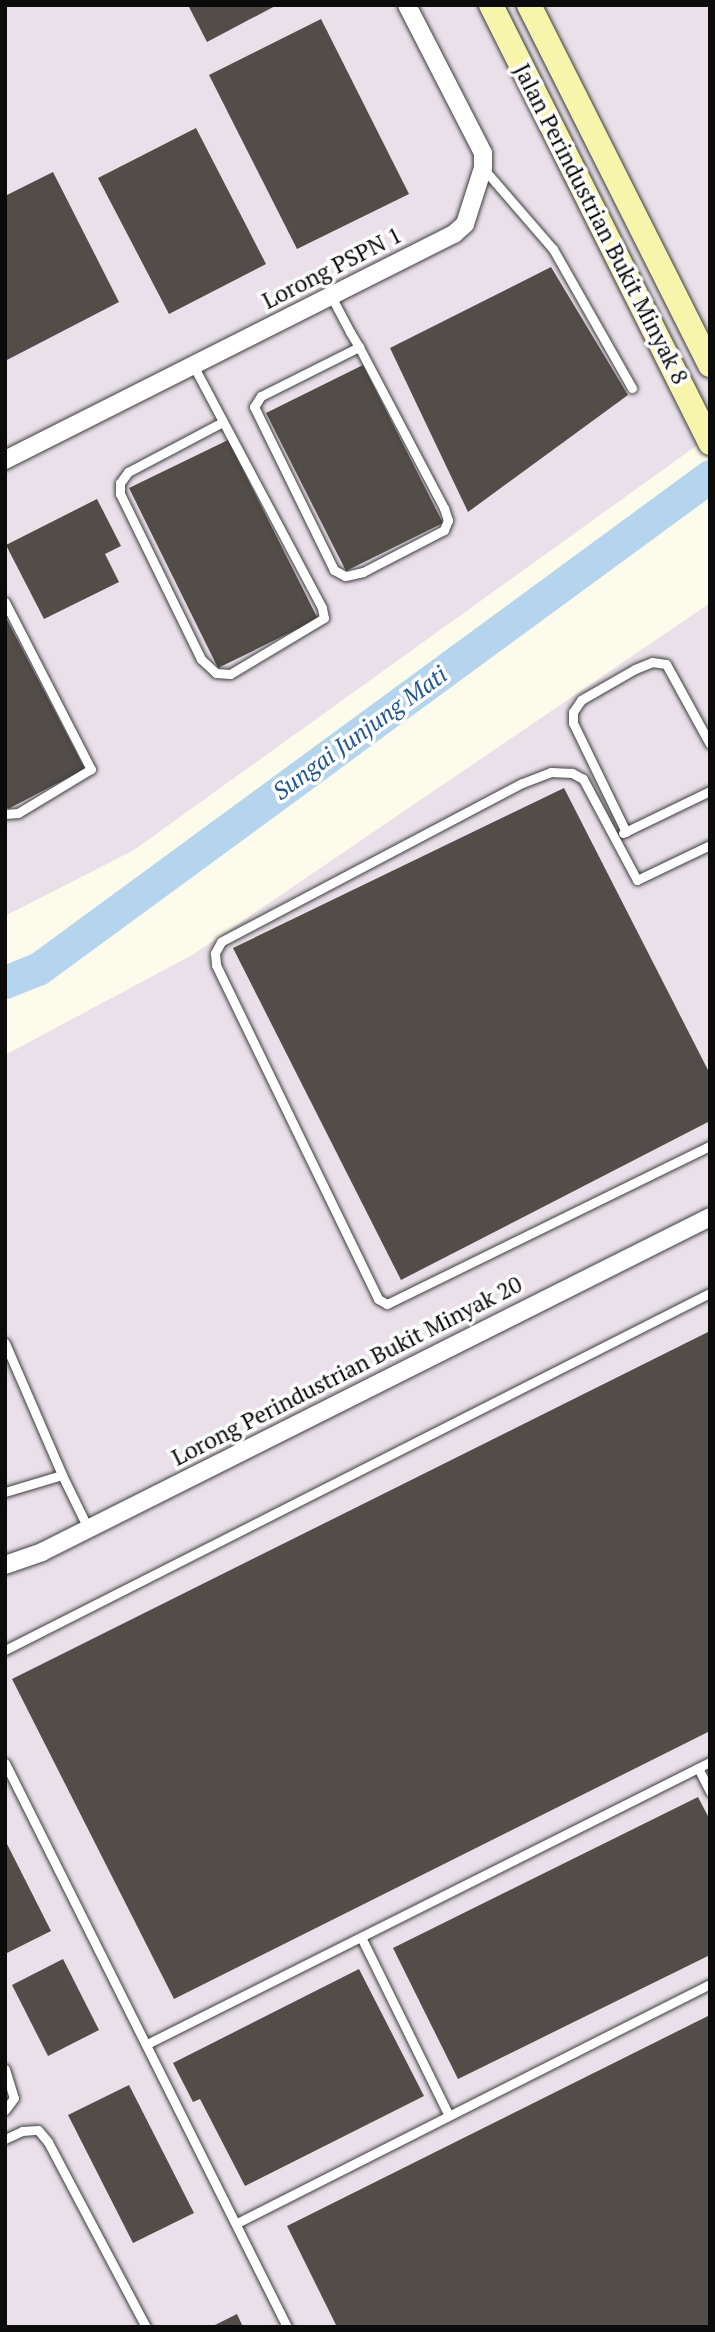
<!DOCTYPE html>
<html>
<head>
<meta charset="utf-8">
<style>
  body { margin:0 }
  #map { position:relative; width:715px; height:2332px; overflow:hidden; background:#fdfbeb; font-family:"PT Serif",serif }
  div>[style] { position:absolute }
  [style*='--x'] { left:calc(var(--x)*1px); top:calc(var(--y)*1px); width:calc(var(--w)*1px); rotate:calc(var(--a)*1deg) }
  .industrial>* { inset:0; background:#e9e0e9 }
  .river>* { height:33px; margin:-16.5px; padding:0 16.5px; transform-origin:16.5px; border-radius:16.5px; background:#b5d5ef }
  .building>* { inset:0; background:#534d49 }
  .roads { filter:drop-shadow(0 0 2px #3e3e3e) drop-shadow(0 0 2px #3e3e3e) }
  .lane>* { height:9px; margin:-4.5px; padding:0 4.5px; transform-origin:4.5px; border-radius:4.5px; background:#fff }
  .street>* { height:18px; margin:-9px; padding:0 9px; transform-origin:9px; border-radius:9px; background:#fff }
  .secondary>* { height:24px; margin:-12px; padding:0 12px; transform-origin:12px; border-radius:12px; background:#f7f4ac }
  span { translate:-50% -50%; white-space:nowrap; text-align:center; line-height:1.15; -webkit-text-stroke:7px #fff; paint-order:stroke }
  .street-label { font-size:23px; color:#0b0b0b }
  .water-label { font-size:24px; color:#22578f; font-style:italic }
  .frame { position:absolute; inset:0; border:7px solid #0b0b0b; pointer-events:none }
</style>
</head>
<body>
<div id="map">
  <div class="industrial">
    <div style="clip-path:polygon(5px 5px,710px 5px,710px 436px,134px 850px,5px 916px)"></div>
    <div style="clip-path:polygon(710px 603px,710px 2327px,5px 2327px,5px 1055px,194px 954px)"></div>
  </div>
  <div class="river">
    <div style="--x:5;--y:982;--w:35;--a:-22"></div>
    <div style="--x:38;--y:969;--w:833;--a:-36.26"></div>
  </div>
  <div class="building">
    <div style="clip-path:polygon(188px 5px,277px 5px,207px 42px)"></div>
    <div style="clip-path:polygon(321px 19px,409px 194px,297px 249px,209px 75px)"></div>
    <div style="clip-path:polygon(196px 128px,266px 264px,169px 314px,98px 178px)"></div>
    <div style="clip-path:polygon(53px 172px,119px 302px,5px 361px,5px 196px)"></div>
    <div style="clip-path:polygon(551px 267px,628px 395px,468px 512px,390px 348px)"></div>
    <div style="clip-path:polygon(363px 365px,443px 523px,346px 571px,266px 413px)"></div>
    <div style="clip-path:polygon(228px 440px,318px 619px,218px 668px,129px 488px)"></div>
    <div style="clip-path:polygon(97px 499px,121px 546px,105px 554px,119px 582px,44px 619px,6px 545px)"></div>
    <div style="clip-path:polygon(5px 616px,85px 769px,8px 809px,5px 804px)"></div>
    <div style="clip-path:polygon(564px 788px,710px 1074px,710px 1121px,401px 1280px,233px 948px)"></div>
    <div style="clip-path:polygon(710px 1331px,710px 1731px,174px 1999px,12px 1679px)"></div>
    <div style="clip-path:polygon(698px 1797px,710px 1820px,710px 1955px,458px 2079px,393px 1948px)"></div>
    <div style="clip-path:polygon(5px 1840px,51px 1931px,5px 1954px)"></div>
    <div style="clip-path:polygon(63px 1959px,99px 2030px,48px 2056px,12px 1985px)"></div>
    <div style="clip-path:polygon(359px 1969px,424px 2096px,245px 2186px,200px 2099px,193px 2102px,173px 2063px)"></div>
    <div style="clip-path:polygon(710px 2015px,710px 2327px,337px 2327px,287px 2226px)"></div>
    <div style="clip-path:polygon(129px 2085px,194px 2213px,133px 2243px,68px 2115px)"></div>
    <div style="clip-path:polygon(237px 2314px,243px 2327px,211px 2327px)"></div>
  </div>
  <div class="roads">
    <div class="lane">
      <div style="--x:483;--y:168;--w:107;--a:49.2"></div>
      <div style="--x:553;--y:249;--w:160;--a:60.4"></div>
      <div style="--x:331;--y:296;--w:41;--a:62.2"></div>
      <div style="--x:350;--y:332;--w:17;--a:59"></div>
      <div style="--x:359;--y:347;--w:182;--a:62.2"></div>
      <div style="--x:444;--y:508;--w:13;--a:72"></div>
      <div style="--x:448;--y:520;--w:11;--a:112"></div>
      <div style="--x:444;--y:530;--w:91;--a:152.6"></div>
      <div style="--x:363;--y:572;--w:18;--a:167"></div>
      <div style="--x:345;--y:576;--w:13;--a:-151"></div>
      <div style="--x:334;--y:570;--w:182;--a:-116.1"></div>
      <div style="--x:254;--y:407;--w:13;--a:-58"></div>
      <div style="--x:261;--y:396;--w:110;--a:-26.6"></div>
      <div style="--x:193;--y:365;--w:275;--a:62"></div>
      <div style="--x:322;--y:608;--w:10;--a:79"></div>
      <div style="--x:324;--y:618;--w:109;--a:149.2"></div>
      <div style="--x:230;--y:674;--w:14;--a:-176"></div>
      <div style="--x:216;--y:673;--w:21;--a:-137"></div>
      <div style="--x:201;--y:659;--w:184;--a:-116.1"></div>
      <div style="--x:120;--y:494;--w:11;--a:-90"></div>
      <div style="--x:120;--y:483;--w:14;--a:-54"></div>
      <div style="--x:128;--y:472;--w:107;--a:-27.8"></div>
      <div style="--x:5;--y:602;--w:188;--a:62.8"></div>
      <div style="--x:91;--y:769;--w:85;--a:148.9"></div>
      <div style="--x:18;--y:813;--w:13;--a:176"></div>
      <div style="--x:626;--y:832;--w:121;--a:-115.9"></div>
      <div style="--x:573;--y:723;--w:11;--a:-90"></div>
      <div style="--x:573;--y:712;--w:14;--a:-56"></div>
      <div style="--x:581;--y:700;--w:62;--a:-29.9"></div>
      <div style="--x:635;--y:669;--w:18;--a:-22"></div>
      <div style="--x:652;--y:662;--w:14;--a:8"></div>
      <div style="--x:666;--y:664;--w:91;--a:61.2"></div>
      <div style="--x:623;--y:833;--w:97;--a:-25.8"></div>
      <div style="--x:710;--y:845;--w:81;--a:154.4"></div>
      <div style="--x:637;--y:880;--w:115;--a:-118.1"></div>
      <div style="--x:583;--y:779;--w:13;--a:-151"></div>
      <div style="--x:572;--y:773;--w:21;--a:-177"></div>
      <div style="--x:551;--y:772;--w:31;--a:159"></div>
      <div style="--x:522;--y:783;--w:340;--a:152.2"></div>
      <div style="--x:221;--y:942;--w:13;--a:119"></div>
      <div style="--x:215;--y:953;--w:12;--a:85"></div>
      <div style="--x:216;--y:965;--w:371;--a:64.1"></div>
      <div style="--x:378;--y:1299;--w:10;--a:29"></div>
      <div style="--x:387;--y:1304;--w:360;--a:-26.1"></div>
      <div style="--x:5;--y:1343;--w:144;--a:66.6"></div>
      <div style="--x:5;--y:1492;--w:59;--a:-16.6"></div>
      <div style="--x:62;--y:1475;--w:59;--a:63.9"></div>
      <div style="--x:5;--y:1650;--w:790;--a:-26.86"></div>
      <div style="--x:5;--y:1763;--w:631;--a:63.43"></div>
      <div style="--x:698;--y:1768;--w:27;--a:63"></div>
      <div style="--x:361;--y:1937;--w:199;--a:63.8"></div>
      <div style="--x:147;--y:2044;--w:630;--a:-26.61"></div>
      <div style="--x:5;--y:2069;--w:30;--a:73"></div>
      <div style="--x:14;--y:2098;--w:15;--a:127"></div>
      <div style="--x:5;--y:2139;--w:19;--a:-25"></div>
      <div style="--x:22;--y:2131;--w:16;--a:-4"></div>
      <div style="--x:38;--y:2130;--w:16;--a:50"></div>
      <div style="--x:48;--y:2142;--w:209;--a:62.1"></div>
      <div style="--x:237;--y:2223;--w:530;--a:-26.81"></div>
    </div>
    <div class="street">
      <div style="--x:5;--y:460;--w:503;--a:-26.72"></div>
      <div style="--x:454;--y:234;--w:15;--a:-42"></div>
      <div style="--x:465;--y:224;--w:59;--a:-72.2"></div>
      <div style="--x:483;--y:168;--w:15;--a:-90"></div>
      <div style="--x:483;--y:153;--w:166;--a:-117.2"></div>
      <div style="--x:5;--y:1565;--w:39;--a:-19"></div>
      <div style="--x:42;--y:1552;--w:747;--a:-26.63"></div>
    </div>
    <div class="secondary">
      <div style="--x:491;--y:5;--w:490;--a:63.4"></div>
      <div style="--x:529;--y:5;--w:403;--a:63.3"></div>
    </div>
  </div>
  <div class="street-label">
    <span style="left:601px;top:224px;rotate:63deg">Jalan Perindustrian Bukit Minyak 8</span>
    <span style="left:332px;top:268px;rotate:-27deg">Lorong PSPN 1</span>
    <span style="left:347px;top:1371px;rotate:-27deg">Lorong Perindustrian Bukit Minyak 20</span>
  </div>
  <div class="water-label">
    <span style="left:360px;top:733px;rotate:-36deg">Sungai Junjung Mati</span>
  </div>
  <div class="frame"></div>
</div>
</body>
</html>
